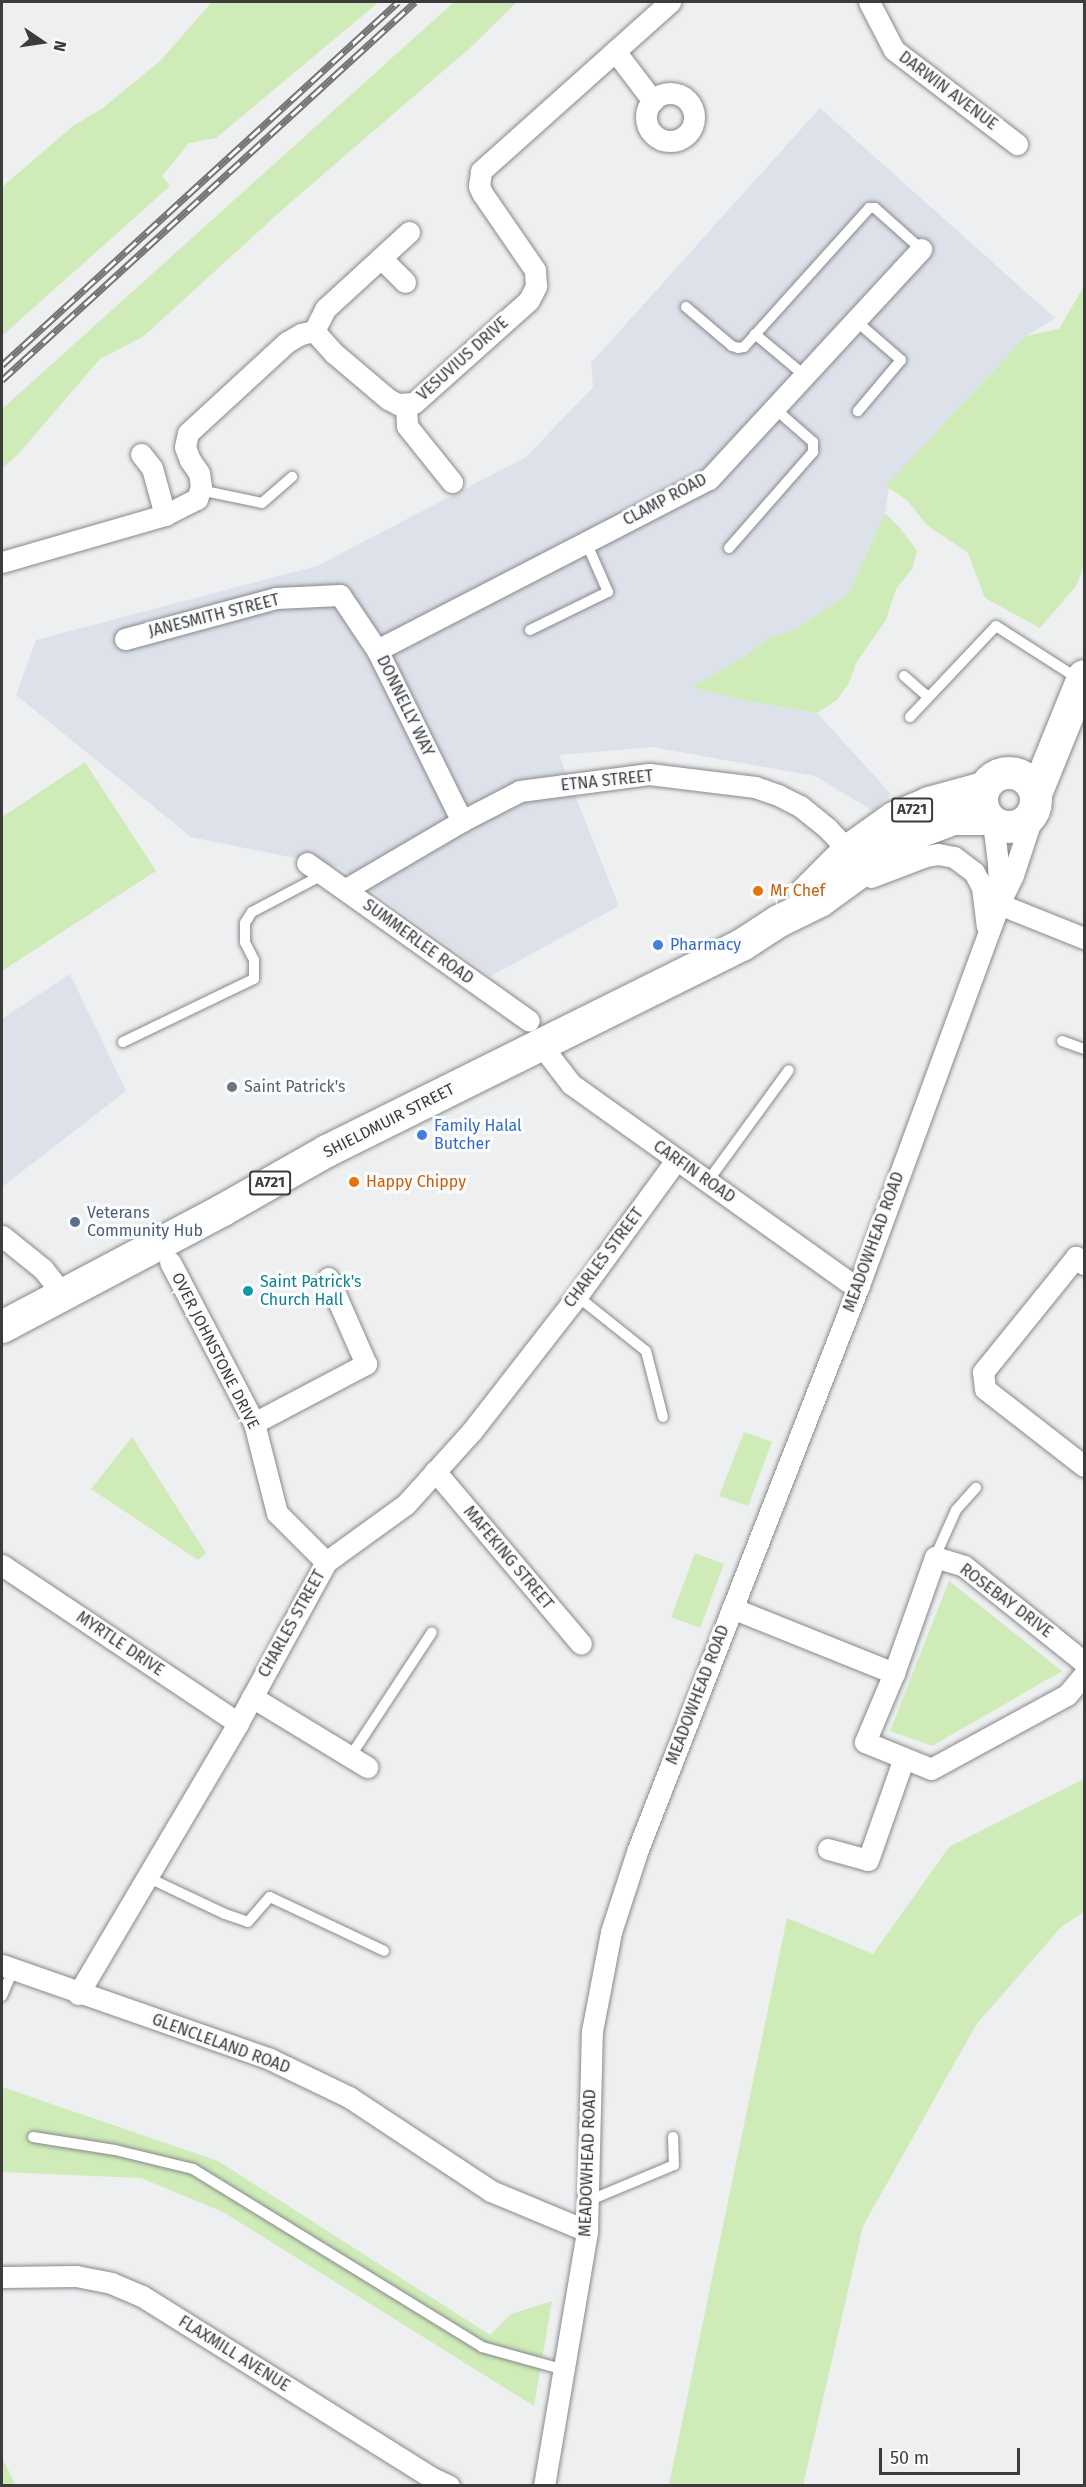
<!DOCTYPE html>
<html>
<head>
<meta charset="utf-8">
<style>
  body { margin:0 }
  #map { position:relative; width:1086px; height:2487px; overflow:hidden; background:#eeeff1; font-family:"Fira Sans",sans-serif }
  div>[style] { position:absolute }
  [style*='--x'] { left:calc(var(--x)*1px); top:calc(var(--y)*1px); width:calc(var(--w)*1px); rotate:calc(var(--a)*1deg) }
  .built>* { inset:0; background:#dde1ea }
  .green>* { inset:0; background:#ceebb8 }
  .roads { filter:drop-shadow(0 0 2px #88898b) drop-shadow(0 0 2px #88898b) }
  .service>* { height:10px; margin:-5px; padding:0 5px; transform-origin:5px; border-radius:5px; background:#fff }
  .minor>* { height:21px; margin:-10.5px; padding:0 10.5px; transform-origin:10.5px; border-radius:10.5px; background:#fff }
  .minor>.ring { margin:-10.5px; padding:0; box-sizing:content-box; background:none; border:21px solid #fff; border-radius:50% }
  .primary>* { height:32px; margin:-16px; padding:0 16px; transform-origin:16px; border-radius:16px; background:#fff }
  .primary>.ring { margin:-16px; padding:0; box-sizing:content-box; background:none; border:32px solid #fff; border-radius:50% }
  .rail>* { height:7px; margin-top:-3.5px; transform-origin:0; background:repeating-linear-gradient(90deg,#fbfcfe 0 14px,#747475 0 28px); box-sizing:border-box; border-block:2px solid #747475 }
  .dots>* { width:16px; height:16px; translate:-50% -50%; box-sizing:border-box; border:3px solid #fbfcfe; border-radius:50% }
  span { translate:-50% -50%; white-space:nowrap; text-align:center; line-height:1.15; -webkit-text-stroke:6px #fbfcfe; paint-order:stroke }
  .shield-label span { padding:2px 4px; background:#fbfcfe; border:2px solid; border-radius:4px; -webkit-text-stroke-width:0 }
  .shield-label { font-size:15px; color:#3c3c3d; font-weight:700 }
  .street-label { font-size:16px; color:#3c3c3d }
  .food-label { font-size:16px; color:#c56008 }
  .left { translate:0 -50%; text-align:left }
  .shop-label { font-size:16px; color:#366cbe }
  .worship-label { font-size:16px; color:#5b616d }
  .service-label { font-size:16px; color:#4e5e75 }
  .culture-label { font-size:16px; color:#0d838f }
  .frame { position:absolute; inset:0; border:3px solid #3c3c3d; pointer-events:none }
  .north { position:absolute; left:12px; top:12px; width:60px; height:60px; -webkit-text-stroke:4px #fbfcfe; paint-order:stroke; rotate:103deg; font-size:16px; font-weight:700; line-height:24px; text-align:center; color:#3c3c3d }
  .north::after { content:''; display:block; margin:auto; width:21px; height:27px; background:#3c3c3d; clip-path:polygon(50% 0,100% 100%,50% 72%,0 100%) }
  .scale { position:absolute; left:879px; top:2448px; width:141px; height:27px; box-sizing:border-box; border:3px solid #3c3c3d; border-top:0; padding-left:8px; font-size:18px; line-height:21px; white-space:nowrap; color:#3c3c3d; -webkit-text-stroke:4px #fbfcfe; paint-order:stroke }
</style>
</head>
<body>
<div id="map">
  <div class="built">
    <div style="clip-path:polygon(820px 108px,1055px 318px,1026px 336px,890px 482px,885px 513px,849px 593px,798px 628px,769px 638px,744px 657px,691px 687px,742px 700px,817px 713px,891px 794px,873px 811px,815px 776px,652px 747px,559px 755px,619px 906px,491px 976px,339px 867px,191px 837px,16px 695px,36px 640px,317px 566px,526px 457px,593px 387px,591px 363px)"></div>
    <div style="clip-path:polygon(70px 974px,126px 1091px,2px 1187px,2px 1019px)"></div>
  </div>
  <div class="green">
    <div style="clip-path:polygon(212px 2px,379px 2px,216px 138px,189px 143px,162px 176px,170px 186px,2px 336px,2px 187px,73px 126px,103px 108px,161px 60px)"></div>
    <div style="clip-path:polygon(454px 2px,517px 2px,471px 47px,283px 209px,144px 336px,100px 359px,20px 452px,2px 469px,2px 409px)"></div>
    <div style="clip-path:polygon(1084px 286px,1084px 566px,1076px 586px,1040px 628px,985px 598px,968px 553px,927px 525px,907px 500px,886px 486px,1026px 336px,1059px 329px)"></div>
    <div style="clip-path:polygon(885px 513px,900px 528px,917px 551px,912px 569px,896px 589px,886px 620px,856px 663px,849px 683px,837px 700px,817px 713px,742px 700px,691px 687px,744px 657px,769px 638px,798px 628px,849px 593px)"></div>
    <div style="clip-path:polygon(85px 762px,156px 871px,2px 971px,2px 817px)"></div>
    <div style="clip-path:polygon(744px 1432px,772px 1442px,748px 1506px,719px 1496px)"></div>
    <div style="clip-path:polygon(132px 1437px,206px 1553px,198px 1560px,91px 1489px)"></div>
    <div style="clip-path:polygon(695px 1553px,724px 1564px,700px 1628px,671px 1617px)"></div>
    <div style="clip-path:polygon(949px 1581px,1062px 1671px,932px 1746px,890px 1731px)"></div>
    <div style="clip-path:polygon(1084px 1779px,1084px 1912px,1061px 1927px,976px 2025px,863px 2226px,803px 2485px,669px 2485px,787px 1918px,873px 1954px,949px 1847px)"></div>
    <div style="clip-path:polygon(2px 2087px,218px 2161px,490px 2335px,511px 2314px,552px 2301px,534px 2406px,223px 2212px,141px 2178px,2px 2172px)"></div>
    <div style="clip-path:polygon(2px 2458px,16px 2485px,2px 2485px)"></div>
  </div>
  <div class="roads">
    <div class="service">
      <div style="--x:686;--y:307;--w:60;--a:40.3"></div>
      <div style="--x:732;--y:346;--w:6;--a:18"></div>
      <div style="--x:738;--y:348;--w:6;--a:-9"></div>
      <div style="--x:744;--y:347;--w:187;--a:-48"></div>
      <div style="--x:869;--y:208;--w:6;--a:0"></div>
      <div style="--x:875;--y:208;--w:62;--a:41.7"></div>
      <div style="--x:855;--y:320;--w:61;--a:41"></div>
      <div style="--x:901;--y:360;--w:67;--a:130.1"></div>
      <div style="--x:755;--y:334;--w:64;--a:39.9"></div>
      <div style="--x:200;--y:490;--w:63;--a:11.8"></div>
      <div style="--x:262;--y:503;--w:40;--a:-41"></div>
      <div style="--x:729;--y:548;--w:128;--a:-48.8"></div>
      <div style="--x:813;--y:452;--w:10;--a:-90"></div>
      <div style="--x:813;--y:442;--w:52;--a:-138.9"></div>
      <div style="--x:530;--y:630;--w:87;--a:-26"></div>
      <div style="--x:608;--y:592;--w:55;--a:-113.7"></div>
      <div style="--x:904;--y:676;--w:32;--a:41"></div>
      <div style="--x:910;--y:717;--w:125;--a:-46.6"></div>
      <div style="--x:996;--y:626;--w:100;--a:32.7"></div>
      <div style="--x:1062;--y:1041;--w:23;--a:20"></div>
      <div style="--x:123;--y:1042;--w:145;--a:-25.7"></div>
      <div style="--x:254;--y:979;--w:19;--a:-90"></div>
      <div style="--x:254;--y:960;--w:20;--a:-117"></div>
      <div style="--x:245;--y:942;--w:19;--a:-90"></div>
      <div style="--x:245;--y:923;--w:13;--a:-58"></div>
      <div style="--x:252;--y:912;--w:81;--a:-27.8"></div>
      <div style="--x:708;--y:1181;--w:137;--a:-53.9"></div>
      <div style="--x:577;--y:1296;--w:88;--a:38.6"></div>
      <div style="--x:646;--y:1351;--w:68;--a:75.6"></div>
      <div style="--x:935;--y:1557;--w:51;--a:-65.9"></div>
      <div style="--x:956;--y:1510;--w:30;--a:-48"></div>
      <div style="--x:350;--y:1757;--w:149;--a:-56.7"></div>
      <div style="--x:147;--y:1877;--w:86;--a:25.4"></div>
      <div style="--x:225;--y:1914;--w:24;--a:19"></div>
      <div style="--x:248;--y:1922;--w:33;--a:-49"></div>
      <div style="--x:270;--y:1897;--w:126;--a:25.3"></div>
      <div style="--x:2;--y:1996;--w:28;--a:-67"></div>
      <div style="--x:33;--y:2137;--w:83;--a:9"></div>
      <div style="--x:115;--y:2150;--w:80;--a:13.7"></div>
      <div style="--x:193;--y:2169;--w:339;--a:31.6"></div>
      <div style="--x:482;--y:2347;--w:86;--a:15.5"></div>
      <div style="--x:588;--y:2201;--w:93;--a:-22.7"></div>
      <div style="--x:674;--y:2165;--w:28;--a:-92"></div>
    </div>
    <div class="minor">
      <div style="--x:869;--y:2;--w:54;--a:62.5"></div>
      <div style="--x:894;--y:50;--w:155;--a:37.4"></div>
      <div style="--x:615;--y:51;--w:63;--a:52.8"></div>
      <div class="ring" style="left:646px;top:93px;width:27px;height:27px"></div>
      <div style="--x:381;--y:258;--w:34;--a:45"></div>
      <div style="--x:314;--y:331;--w:25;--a:-63"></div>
      <div style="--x:325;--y:309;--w:114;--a:-42.5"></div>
      <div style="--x:406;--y:406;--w:20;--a:87"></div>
      <div style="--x:407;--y:426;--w:72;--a:51.2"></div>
      <div style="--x:141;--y:454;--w:18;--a:52"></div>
      <div style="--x:152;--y:468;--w:49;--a:74.5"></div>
      <div style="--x:2;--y:562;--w:170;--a:-16.1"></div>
      <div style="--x:165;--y:515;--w:36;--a:-27"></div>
      <div style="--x:197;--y:499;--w:13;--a:-72"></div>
      <div style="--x:201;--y:487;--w:14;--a:-98"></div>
      <div style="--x:199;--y:473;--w:16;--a:-125"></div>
      <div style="--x:190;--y:460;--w:14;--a:-111"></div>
      <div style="--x:185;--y:447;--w:14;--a:-78"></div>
      <div style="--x:188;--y:433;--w:134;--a:-42.6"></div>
      <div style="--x:287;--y:342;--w:16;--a:-30"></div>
      <div style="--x:301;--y:334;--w:13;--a:-13"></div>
      <div style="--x:314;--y:331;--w:31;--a:48"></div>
      <div style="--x:335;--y:354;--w:70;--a:40.3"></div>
      <div style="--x:388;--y:399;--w:11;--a:27"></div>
      <div style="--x:398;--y:404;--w:16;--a:-4"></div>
      <div style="--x:414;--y:403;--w:154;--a:-41.8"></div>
      <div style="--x:529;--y:300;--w:16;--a:-63"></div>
      <div style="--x:536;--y:286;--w:16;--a:-94"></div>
      <div style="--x:535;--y:270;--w:93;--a:-124.5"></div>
      <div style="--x:482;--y:193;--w:8;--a:-113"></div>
      <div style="--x:479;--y:186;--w:15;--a:-82"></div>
      <div style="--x:481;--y:171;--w:254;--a:-41.8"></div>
      <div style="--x:125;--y:639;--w:156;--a:-15.2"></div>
      <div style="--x:276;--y:598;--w:64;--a:-2.7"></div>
      <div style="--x:340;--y:595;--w:66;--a:56.1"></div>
      <div style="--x:377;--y:650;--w:191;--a:63.6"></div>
      <div style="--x:377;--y:650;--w:373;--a:-27.3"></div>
      <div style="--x:709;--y:479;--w:313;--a:-47.3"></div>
      <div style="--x:993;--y:822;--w:41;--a:83"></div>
      <div style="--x:998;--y:863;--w:34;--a:88"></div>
      <div style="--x:307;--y:863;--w:272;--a:35.4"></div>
      <div style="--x:871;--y:877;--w:59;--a:-20.9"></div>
      <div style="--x:926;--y:856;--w:12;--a:-9"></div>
      <div style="--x:938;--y:854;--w:16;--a:11"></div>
      <div style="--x:954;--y:857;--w:25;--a:37"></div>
      <div style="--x:974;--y:872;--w:17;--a:62"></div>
      <div style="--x:982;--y:887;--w:39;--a:83"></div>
      <div style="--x:346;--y:889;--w:134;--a:-30.4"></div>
      <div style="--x:462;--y:821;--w:65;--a:-27.3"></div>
      <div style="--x:520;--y:791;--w:130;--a:-7.5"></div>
      <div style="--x:649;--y:774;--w:107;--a:7"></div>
      <div style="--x:755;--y:787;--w:24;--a:19"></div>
      <div style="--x:778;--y:795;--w:25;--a:27"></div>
      <div style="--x:800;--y:806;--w:36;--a:39"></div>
      <div style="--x:828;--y:829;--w:42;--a:46"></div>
      <div style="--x:999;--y:904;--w:92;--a:21.8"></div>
      <div style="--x:541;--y:1045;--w:49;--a:52.4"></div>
      <div style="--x:571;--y:1084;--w:339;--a:35.5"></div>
      <div style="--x:847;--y:1281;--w:13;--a:18"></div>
      <div style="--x:2;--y:1236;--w:53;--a:38.8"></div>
      <div style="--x:43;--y:1269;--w:31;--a:52"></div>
      <div style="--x:170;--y:1262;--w:182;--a:62.4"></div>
      <div style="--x:254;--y:1423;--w:93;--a:75.7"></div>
      <div style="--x:277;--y:1513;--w:69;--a:45"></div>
      <div style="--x:1084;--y:1264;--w:11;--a:-139"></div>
      <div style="--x:1076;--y:1257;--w:148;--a:129"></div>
      <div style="--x:983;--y:1372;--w:17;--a:83"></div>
      <div style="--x:985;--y:1389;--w:125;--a:37.9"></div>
      <div style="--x:254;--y:1423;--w:127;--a:-27.8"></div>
      <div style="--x:366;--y:1364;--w:94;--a:-113.8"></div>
      <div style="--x:435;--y:1471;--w:226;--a:49.8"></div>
      <div style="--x:2;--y:1565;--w:284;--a:33.8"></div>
      <div style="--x:732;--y:1608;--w:175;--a:21.9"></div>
      <div style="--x:894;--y:1673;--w:75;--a:112.8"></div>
      <div style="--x:865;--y:1742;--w:71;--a:22.2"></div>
      <div style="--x:931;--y:1769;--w:155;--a:-28.6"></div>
      <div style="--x:1067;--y:1695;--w:26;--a:-50"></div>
      <div style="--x:894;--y:1673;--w:123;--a:-70.5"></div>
      <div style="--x:935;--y:1557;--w:30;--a:17"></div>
      <div style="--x:964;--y:1566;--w:154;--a:38.7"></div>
      <div style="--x:252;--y:1697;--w:135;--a:31.3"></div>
      <div style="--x:828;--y:1849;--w:41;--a:15.4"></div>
      <div style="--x:868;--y:1860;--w:108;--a:-70.6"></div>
      <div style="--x:2;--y:1965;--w:284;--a:19.3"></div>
      <div style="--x:270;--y:2059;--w:88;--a:25.7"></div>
      <div style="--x:349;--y:2097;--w:170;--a:33.5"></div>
      <div style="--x:491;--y:2191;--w:104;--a:22.6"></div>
      <div style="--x:78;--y:1994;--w:315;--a:-59.4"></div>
      <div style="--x:238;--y:1723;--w:183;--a:-61.3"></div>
      <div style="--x:326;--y:1562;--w:99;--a:-35.9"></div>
      <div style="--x:406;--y:1504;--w:98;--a:-47.9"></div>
      <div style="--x:472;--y:1431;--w:171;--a:-52.1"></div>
      <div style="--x:577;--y:1296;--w:168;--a:-53.9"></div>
      <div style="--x:2;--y:2277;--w:74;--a:-0.8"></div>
      <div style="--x:76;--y:2276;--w:36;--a:11"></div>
      <div style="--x:111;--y:2283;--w:34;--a:23"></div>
      <div style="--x:142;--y:2296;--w:340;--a:32.1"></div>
      <div style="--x:430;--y:2477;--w:21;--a:25"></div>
      <div style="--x:544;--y:2486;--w:259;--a:-80.4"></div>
      <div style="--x:587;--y:2231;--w:200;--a:-88.6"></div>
      <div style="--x:592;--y:2031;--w:101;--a:-79.1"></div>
      <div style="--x:611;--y:1932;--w:87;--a:-72"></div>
      <div style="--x:638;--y:1849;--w:606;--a:-68.6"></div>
      <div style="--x:859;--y:1285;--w:406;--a:-69.8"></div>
      <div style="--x:999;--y:904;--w:32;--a:-64"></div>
      <div style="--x:1013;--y:875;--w:67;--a:-71.8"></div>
    </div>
    <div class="primary">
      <div class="ring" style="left:982px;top:773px;width:22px;height:22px"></div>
      <div style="--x:1036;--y:794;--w:127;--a:-67.9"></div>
      <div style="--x:805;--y:894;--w:62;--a:-45"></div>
      <div style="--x:849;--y:850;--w:55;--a:-35.4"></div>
      <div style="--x:894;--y:818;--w:38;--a:-23"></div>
      <div style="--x:929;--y:803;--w:57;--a:-15.3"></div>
      <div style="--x:2;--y:1327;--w:250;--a:-27.9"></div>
      <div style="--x:223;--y:1210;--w:120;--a:-29.6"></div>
      <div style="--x:327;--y:1151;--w:463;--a:-26.4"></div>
      <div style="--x:742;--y:945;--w:44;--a:-33"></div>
      <div style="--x:779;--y:921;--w:46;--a:-26"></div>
      <div style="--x:820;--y:901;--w:112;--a:-36"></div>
      <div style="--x:911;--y:835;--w:45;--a:-20.9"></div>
      <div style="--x:953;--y:819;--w:36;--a:0"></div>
    </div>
  </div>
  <div class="rail">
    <div style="--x:2;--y:365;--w:537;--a:-42.51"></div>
    <div style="--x:2;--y:380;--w:560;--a:-42.47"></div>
  </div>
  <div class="dots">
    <div style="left:758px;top:891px;background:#e8710a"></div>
    <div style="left:658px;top:945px;background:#3f7fe0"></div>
    <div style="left:232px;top:1087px;background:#6b7280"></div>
    <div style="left:422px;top:1135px;background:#3f7fe0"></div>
    <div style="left:354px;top:1182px;background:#e8710a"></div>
    <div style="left:75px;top:1222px;background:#5c6f8a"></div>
    <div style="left:248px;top:1291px;background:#0f9aa8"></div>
  </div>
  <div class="shield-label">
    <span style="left:912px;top:810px">A721</span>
    <span style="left:270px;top:1183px">A721</span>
  </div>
  <div class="street-label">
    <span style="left:948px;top:91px;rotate:37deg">DARWIN AVENUE</span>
    <span style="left:463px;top:359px;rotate:-42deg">VESUVIUS DRIVE</span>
    <span style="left:665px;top:500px;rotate:-28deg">CLAMP ROAD</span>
    <span style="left:214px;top:616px;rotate:-14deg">JANESMITH STREET</span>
    <span style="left:405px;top:706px;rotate:64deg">DONNELLY WAY</span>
    <span style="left:607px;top:781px;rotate:-6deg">ETNA STREET</span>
    <span style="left:418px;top:942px;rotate:36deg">SUMMERLEE ROAD</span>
    <span style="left:389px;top:1121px;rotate:-27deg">SHIELDMUIR STREET</span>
    <span style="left:694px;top:1172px;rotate:35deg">CARFIN ROAD</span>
    <span style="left:874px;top:1242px;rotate:-70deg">MEADOWHEAD ROAD</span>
    <span style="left:604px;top:1258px;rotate:-53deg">CHARLES STREET</span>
    <span style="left:215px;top:1351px;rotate:63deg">OVER JOHNSTONE DRIVE</span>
    <span style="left:508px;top:1558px;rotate:50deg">MAFEKING STREET</span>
    <span style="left:1006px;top:1601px;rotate:37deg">ROSEBAY DRIVE</span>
    <span style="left:292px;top:1624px;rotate:-61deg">CHARLES STREET</span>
    <span style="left:120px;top:1644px;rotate:34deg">MYRTLE DRIVE</span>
    <span style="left:698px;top:1695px;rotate:-69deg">MEADOWHEAD ROAD</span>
    <span style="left:221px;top:2044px;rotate:20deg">GLENCLELAND ROAD</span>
    <span style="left:588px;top:2163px;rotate:-88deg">MEADOWHEAD ROAD</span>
    <span style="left:234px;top:2354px;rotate:32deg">FLAXMILL AVENUE</span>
  </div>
  <div class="food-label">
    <span class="left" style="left:770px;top:891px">Mr Chef</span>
    <span class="left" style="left:366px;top:1182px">Happy Chippy</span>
  </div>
  <div class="shop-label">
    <span class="left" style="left:670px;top:945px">Pharmacy</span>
    <span class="left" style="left:434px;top:1135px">Family Halal<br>Butcher</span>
  </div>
  <div class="worship-label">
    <span class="left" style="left:244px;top:1087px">Saint Patrick's</span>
  </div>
  <div class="service-label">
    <span class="left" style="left:87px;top:1222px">Veterans<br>Community Hub</span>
  </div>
  <div class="culture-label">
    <span class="left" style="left:260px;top:1291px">Saint Patrick's<br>Church Hall</span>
  </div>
  <div class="frame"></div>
  <div class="north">N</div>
  <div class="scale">50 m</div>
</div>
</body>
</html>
